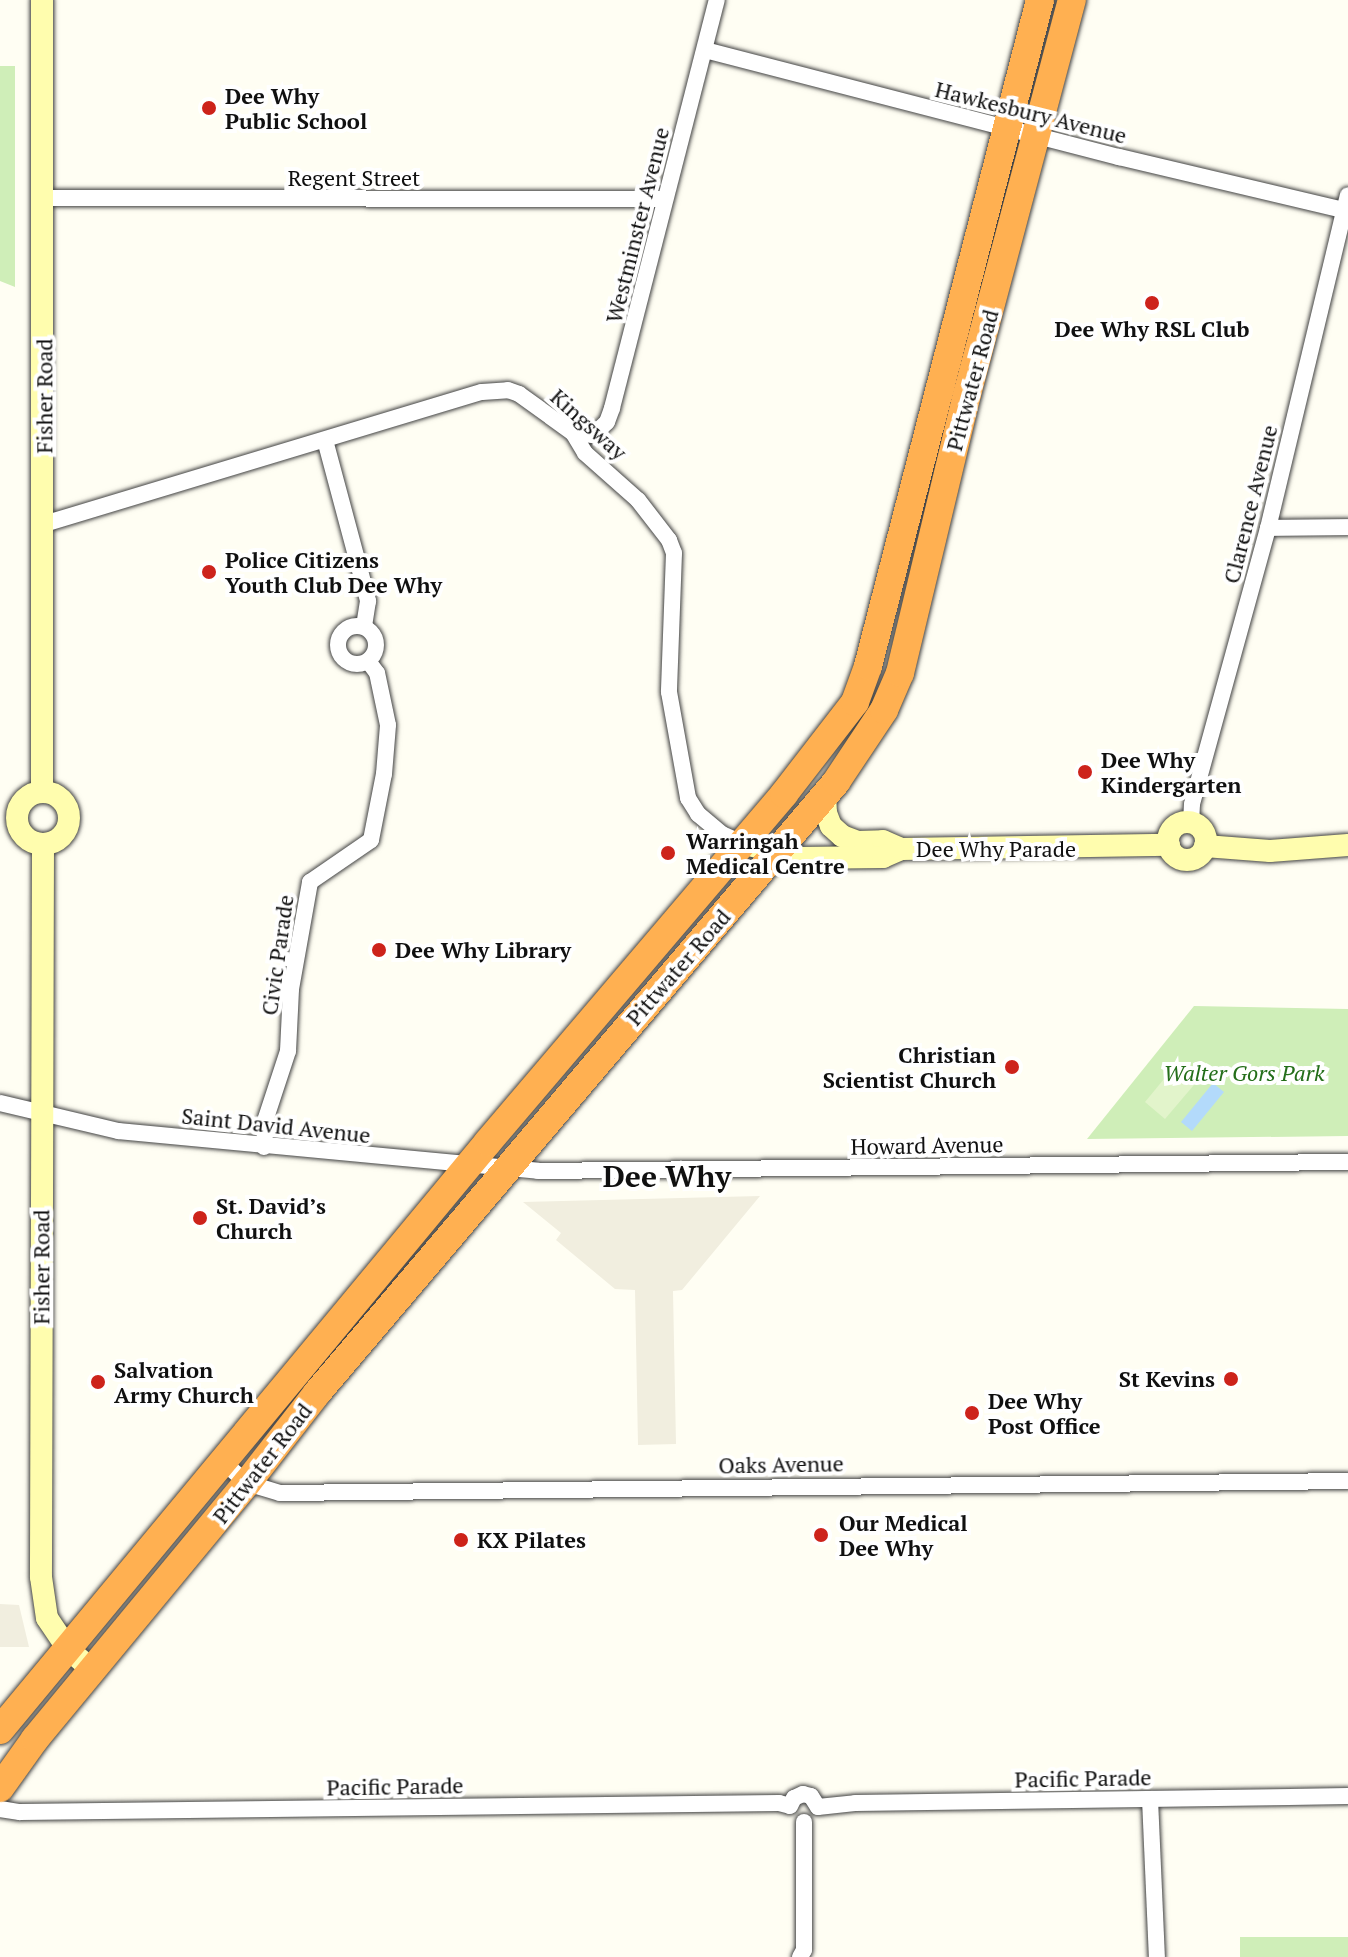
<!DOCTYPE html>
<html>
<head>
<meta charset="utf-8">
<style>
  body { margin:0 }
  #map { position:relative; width:1348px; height:1957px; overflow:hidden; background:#fffef3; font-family:"PT Serif",serif }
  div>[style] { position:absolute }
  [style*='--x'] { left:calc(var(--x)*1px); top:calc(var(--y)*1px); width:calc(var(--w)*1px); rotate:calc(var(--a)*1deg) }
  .green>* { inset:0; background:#cfeeb8 }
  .pitch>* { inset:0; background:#e2f4cb }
  .plaza>* { inset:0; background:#f1eedf }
  .water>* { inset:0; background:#b3dafb }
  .roads { filter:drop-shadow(0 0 2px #434343) drop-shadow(0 0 2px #434343) }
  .street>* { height:16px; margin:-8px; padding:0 8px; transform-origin:8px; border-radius:8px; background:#fff }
  .street>.ring { margin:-8px; padding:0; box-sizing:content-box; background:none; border:16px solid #fff; border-radius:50% }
  .secondary>* { height:22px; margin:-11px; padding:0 11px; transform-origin:11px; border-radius:11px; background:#fffdae }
  .secondary>.ring { margin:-11px; padding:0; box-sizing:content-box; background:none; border:22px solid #fffdae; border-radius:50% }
  .highway>* { height:28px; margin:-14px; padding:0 14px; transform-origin:14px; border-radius:14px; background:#ffb051 }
  .dots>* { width:22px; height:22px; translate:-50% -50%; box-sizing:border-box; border:4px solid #fff; border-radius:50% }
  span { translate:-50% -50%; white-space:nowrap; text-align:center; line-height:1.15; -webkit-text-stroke:8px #fff; paint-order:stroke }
  .poi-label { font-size:22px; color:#101010; font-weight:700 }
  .left { translate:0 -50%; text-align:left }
  .right { translate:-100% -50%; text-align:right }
  .street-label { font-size:22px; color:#101010 }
  .park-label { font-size:22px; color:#246e1a; font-style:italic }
  .district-label { font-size:30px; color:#101010; font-weight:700 }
</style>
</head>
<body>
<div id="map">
  <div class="green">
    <div style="clip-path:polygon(0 66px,15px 66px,15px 287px,0 281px)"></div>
    <div style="clip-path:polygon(1194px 1006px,1348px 1009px,1348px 1136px,1087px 1139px)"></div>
    <div style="clip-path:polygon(1240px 1937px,1348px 1937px,1348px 1957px,1240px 1957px)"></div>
  </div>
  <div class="pitch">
    <div style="clip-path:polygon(1178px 1062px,1199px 1079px,1165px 1119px,1145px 1102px)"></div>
  </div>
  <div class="plaza">
    <div style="clip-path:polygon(760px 1196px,682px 1290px,673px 1291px,676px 1444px,638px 1445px,635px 1290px,615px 1289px,556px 1240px,561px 1233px,523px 1202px)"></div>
    <div style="clip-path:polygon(0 1604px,19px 1605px,29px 1647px,0 1647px)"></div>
  </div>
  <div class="water">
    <div style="clip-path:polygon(1213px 1083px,1224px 1092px,1192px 1131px,1181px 1122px)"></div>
  </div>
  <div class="roads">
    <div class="street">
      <div style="--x:705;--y:50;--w:428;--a:14.5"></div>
      <div style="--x:1119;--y:157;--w:235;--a:13.3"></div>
      <div style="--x:43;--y:198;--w:621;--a:0.09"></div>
      <div style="--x:573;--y:433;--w:20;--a:6"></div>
      <div style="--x:593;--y:435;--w:19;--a:-43"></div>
      <div style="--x:607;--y:422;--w:15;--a:-70"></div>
      <div style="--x:612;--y:408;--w:421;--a:-75.6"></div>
      <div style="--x:325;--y:440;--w:167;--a:75"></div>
      <div style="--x:368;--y:601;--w:26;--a:99"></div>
      <div style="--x:44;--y:524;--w:457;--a:-16.8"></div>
      <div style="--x:482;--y:392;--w:26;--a:-4"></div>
      <div style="--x:508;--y:390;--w:12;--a:20"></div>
      <div style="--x:519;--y:394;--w:67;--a:35.8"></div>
      <div style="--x:573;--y:433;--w:23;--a:59"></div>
      <div style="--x:585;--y:453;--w:71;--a:41.6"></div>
      <div style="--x:638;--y:500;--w:51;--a:52.2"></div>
      <div style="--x:669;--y:540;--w:14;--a:69"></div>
      <div style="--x:674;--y:553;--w:139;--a:92.1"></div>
      <div style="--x:669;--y:692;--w:108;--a:79.8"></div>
      <div style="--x:688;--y:798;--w:19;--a:58"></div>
      <div style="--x:698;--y:814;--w:31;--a:40"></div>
      <div style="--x:722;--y:834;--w:22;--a:24"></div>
      <div style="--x:1268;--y:528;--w:80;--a:-0.7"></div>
      <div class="ring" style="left:338px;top:626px;width:22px;height:22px"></div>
      <div style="--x:1191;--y:823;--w:19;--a:-87"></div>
      <div style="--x:1192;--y:804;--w:286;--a:-74.6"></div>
      <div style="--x:1268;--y:528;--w:342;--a:-76.5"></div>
      <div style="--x:0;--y:1103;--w:121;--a:13.3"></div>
      <div style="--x:118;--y:1131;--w:422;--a:5.4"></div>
      <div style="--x:538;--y:1171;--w:810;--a:-0.64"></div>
      <div style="--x:264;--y:1147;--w:29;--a:-86"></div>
      <div style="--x:266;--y:1118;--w:71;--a:-71.8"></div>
      <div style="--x:288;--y:1051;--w:62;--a:-87.2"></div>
      <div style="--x:291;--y:989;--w:109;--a:-79.9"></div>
      <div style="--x:310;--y:882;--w:74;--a:-34.5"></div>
      <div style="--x:371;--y:840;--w:67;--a:-78.9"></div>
      <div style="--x:384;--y:774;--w:49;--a:-85.3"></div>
      <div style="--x:388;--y:725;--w:53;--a:-101.9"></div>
      <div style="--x:377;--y:673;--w:15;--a:-127"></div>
      <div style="--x:223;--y:1462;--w:32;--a:41"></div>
      <div style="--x:247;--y:1483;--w:34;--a:17"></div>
      <div style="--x:280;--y:1493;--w:1068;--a:-0.64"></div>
      <div style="--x:1150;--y:1799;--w:158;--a:87.5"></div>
      <div style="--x:790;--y:1806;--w:9;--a:-63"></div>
      <div style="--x:794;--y:1798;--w:10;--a:-24"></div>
      <div style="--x:803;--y:1794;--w:8;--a:14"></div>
      <div style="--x:811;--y:1796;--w:13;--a:58"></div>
      <div style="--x:818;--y:1807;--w:37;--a:-6"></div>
      <div style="--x:855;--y:1803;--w:493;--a:-0.8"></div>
      <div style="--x:0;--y:1809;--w:20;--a:9"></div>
      <div style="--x:20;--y:1812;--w:759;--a:-0.68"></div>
      <div style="--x:779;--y:1803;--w:11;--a:15"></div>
      <div style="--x:800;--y:1957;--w:8;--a:-60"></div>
      <div style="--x:804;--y:1950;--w:128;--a:-90"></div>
    </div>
    <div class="secondary">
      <div style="--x:42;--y:792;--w:792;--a:-90"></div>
      <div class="ring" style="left:17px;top:792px;width:30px;height:30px"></div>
      <div style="--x:825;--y:794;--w:19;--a:87"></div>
      <div style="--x:826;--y:813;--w:14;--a:69"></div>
      <div style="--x:831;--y:826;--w:15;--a:42"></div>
      <div style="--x:842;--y:836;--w:17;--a:21"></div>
      <div style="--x:858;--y:842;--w:25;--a:-2"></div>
      <div style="--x:883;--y:841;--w:20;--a:24"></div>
      <div class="ring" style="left:1168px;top:822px;width:16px;height:16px"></div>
      <div style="--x:742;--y:843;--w:59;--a:14.7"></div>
      <div style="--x:799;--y:858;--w:84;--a:-0.7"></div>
      <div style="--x:883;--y:857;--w:20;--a:-24"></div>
      <div style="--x:901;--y:849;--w:268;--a:-0.9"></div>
      <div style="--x:43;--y:845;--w:732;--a:90.16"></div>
      <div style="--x:41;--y:1577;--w:41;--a:81.7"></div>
      <div style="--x:47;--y:1618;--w:36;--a:56"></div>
      <div style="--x:67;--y:1648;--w:35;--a:41"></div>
      <div style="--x:1205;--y:846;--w:65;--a:4.4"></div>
      <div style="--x:1270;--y:851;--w:78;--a:-4.4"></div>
    </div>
    <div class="highway">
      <div style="--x:0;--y:1730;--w:764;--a:-50.31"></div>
      <div style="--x:488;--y:1142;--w:457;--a:-49.6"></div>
      <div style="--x:784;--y:794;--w:116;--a:-52.3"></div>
      <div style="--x:855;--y:702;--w:38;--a:-70"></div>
      <div style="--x:868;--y:666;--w:688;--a:-75.52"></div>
      <div style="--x:0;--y:1788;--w:60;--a:-54.5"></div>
      <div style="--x:35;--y:1739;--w:332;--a:-50.4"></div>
      <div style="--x:247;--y:1483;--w:114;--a:-52.1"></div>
      <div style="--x:317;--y:1393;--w:802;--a:-49.65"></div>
      <div style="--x:836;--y:782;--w:87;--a:-56.3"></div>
      <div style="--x:884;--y:710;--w:40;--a:-66.6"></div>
      <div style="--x:900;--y:673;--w:287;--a:-76.5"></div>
      <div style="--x:967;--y:394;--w:408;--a:-75.1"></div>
    </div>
  </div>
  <div class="dots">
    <div style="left:209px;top:108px;background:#cd231b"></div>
    <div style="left:1152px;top:303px;background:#cd231b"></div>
    <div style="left:209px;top:572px;background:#cd231b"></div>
    <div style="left:1085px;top:772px;background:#cd231b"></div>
    <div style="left:668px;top:853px;background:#cd231b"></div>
    <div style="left:379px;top:950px;background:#cd231b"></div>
    <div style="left:1012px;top:1067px;background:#cd231b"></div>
    <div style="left:200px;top:1218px;background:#cd231b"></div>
    <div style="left:1231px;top:1379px;background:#cd231b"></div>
    <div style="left:98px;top:1382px;background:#cd231b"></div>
    <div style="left:972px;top:1413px;background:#cd231b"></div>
    <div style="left:821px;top:1535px;background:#cd231b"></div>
    <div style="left:461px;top:1540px;background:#cd231b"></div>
  </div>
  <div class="poi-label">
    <span class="left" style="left:225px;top:108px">Dee Why<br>Public School</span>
    <span style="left:1152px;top:329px">Dee Why RSL Club</span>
    <span class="left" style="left:225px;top:572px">Police Citizens<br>Youth Club Dee Why</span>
    <span class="left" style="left:1101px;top:772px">Dee Why<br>Kindergarten</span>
    <span class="left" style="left:686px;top:853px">Warringah<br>Medical Centre</span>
    <span class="left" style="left:395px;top:950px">Dee Why Library</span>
    <span class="right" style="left:996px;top:1067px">Christian<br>Scientist Church</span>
    <span class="left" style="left:216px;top:1218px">St. David’s<br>Church</span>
    <span class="left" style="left:114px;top:1382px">Salvation<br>Army Church</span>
    <span class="right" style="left:1215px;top:1379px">St Kevins</span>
    <span class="left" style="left:988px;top:1413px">Dee Why<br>Post Office</span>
    <span class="left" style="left:839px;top:1535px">Our Medical<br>Dee Why</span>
    <span class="left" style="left:477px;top:1540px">KX Pilates</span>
  </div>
  <div class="street-label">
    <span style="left:1031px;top:112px;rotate:14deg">Hawkesbury Avenue</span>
    <span style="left:354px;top:178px">Regent Street</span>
    <span style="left:637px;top:225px;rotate:-76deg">Westminster Avenue</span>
    <span style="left:972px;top:380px;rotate:-75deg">Pittwater Road</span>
    <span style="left:44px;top:396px;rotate:-90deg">Fisher Road</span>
    <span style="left:589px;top:424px;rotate:42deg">Kingsway</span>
    <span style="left:1250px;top:504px;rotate:-76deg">Clarence Avenue</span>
    <span style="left:996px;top:849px">Dee Why Parade</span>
    <span style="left:277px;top:955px;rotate:-82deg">Civic Parade</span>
    <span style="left:678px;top:967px;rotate:-49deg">Pittwater Road</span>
    <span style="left:276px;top:1125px;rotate:6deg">Saint David Avenue</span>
    <span style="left:927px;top:1145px;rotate:-1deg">Howard Avenue</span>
    <span style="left:41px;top:1267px;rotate:-90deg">Fisher Road</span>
    <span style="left:262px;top:1463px;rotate:-52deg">Pittwater Road</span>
    <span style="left:781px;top:1464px;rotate:-1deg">Oaks Avenue</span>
    <span style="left:1083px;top:1778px;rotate:-1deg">Pacific Parade</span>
    <span style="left:395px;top:1786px;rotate:-1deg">Pacific Parade</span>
  </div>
  <div class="park-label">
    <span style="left:1244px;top:1073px">Walter Gors Park</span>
  </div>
  <div class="district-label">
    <span style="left:667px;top:1176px">Dee Why</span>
  </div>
</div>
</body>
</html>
